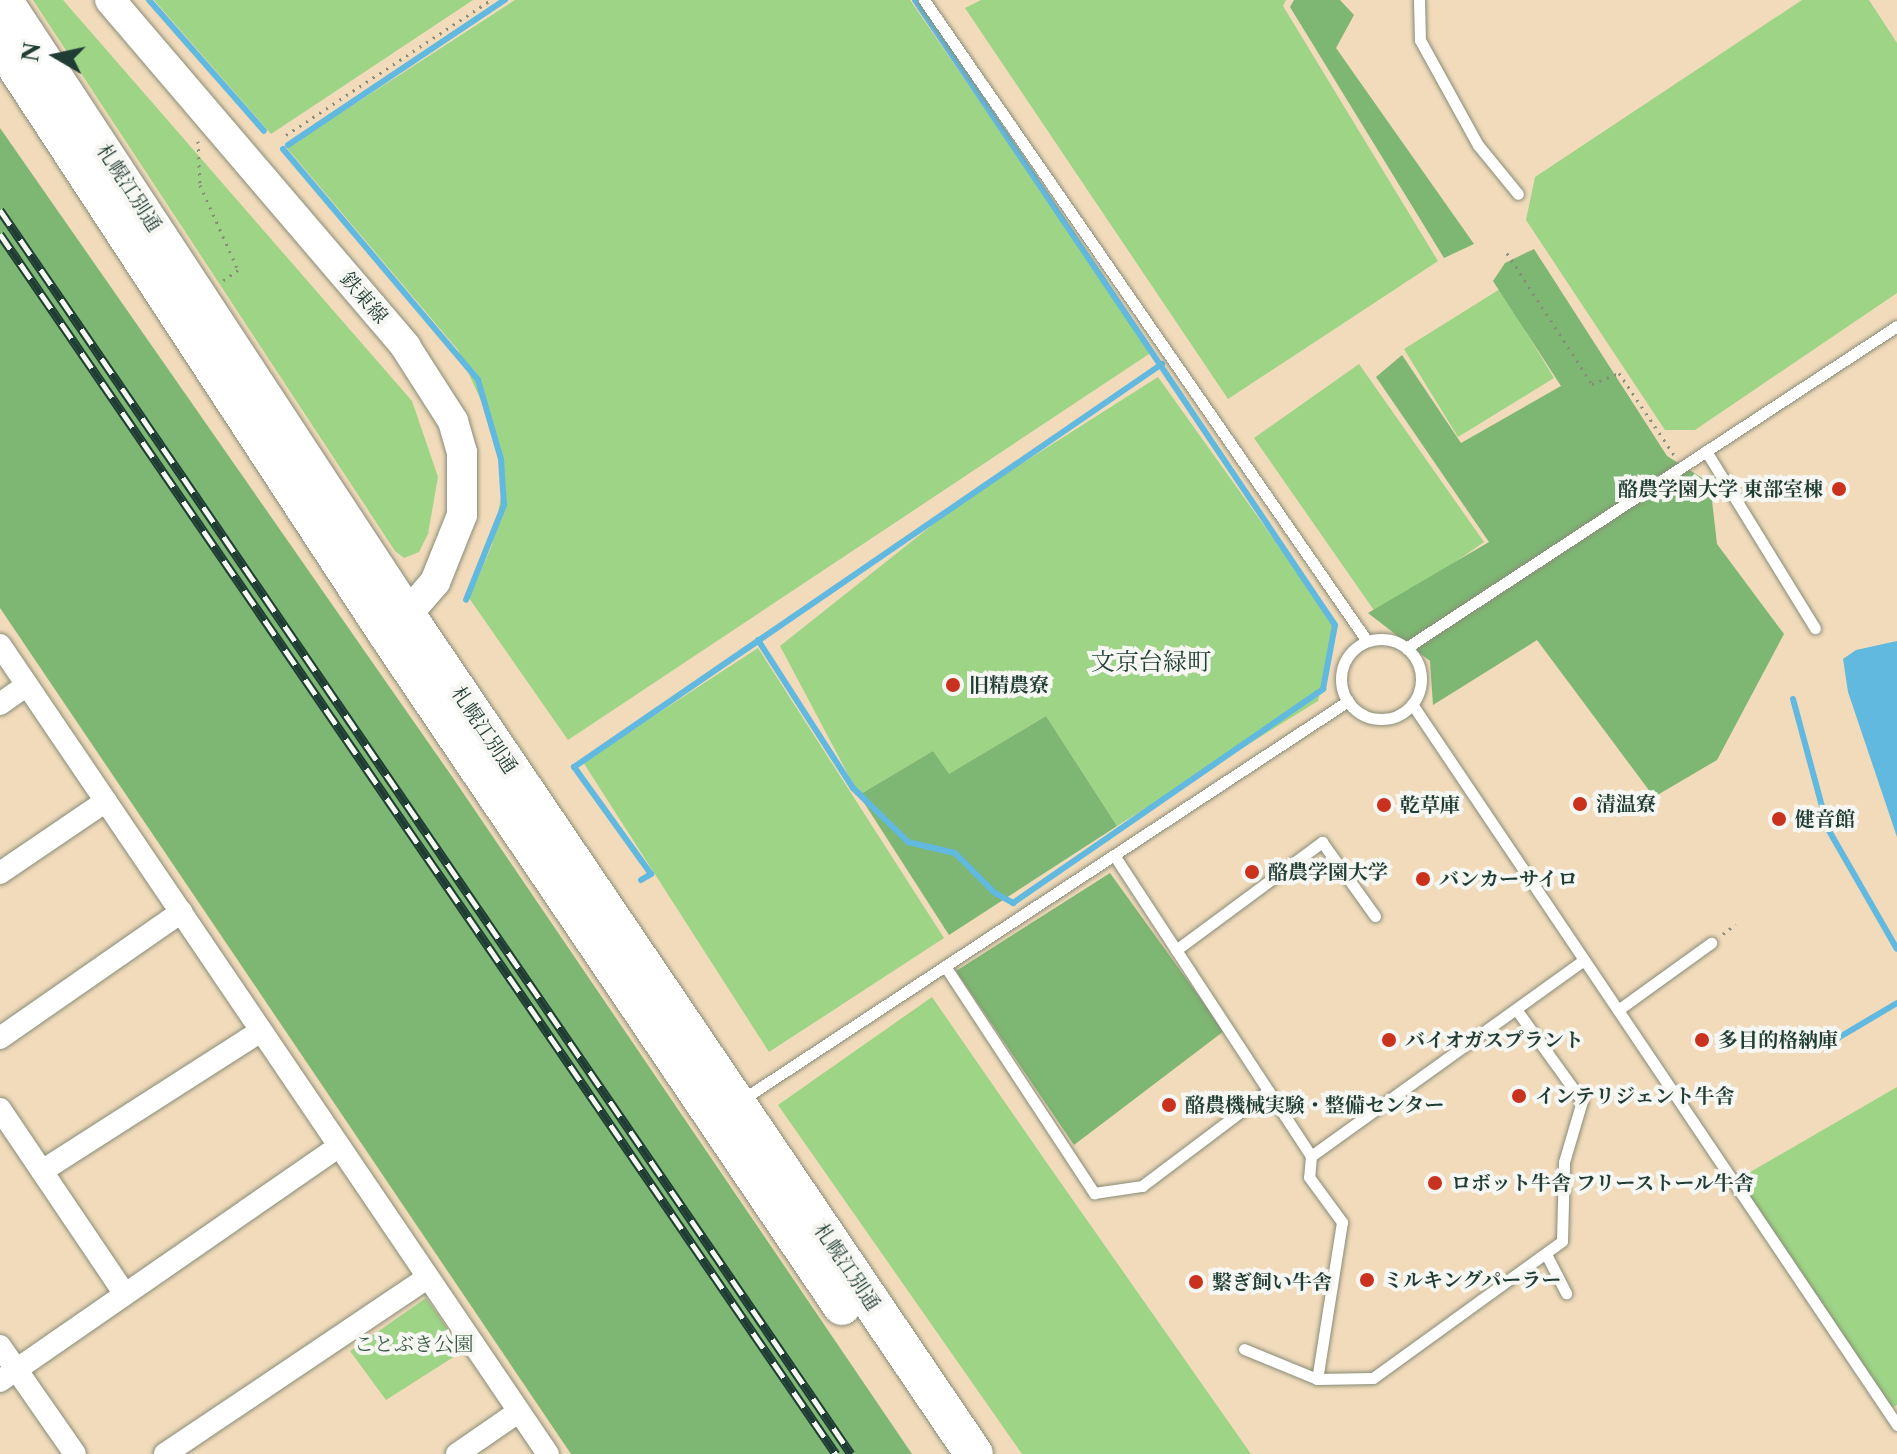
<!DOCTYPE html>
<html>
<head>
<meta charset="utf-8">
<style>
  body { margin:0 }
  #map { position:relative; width:1897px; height:1454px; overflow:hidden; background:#f1dbbb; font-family:"Libre Caslon Text","Noto Serif JP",serif }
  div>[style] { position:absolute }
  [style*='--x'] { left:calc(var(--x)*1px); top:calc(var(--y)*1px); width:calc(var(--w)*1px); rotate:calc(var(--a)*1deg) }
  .green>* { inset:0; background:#9ed486 }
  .forest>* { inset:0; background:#7eb673 }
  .water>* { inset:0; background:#62b9df }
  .stream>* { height:6px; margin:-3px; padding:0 3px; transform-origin:3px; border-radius:3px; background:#62b9df }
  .path>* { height:3px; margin-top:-1.5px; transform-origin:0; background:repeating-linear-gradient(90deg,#888c78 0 2px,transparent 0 8px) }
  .roads { filter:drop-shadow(0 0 2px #888c78) drop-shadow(0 0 2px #888c78) }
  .lane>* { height:11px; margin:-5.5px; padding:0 5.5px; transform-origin:5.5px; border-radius:5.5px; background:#fff }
  .lane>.ring { margin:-5.5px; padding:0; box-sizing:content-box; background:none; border:11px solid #fff; border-radius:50% }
  .street>* { height:22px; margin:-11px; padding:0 11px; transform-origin:11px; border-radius:11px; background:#fff }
  .secondary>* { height:30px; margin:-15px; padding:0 15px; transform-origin:15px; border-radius:15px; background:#fff }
  .highway>* { height:38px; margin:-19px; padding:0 19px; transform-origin:19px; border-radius:19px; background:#fff }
  .rail>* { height:9px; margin-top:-4.5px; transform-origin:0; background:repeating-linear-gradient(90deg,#f6f6f2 0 18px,#1f3d34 0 36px); box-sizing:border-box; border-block:2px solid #1f3d34 }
  .dots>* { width:22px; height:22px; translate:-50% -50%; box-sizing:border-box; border:4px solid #f6f6f2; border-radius:50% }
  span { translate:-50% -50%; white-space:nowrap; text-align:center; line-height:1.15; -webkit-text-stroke:8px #f6f6f2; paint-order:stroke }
  .street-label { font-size:20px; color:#1f3d34 }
  .poi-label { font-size:20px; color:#1f3d34; font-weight:700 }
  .right { translate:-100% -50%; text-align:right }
  .left { translate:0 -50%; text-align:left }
  .park-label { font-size:20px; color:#385b44 }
  .quarter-label { font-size:24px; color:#1f3d34 }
  .north { position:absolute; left:16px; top:16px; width:80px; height:80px; -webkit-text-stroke:6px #f6f6f2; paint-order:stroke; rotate:279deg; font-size:22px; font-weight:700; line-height:32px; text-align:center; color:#1f3d34 }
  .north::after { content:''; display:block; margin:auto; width:28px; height:36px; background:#1f3d34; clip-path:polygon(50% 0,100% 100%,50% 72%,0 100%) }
</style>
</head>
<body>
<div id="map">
  <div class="green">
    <div style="clip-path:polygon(33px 0,63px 0,412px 401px,438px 477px,428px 534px,419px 552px,404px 558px,395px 551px)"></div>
    <div style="clip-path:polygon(154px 0,473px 0,271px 134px)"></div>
    <div style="clip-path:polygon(515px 0,910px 0,1152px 352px,568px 740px,469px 598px,492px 545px,505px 475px,493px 427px,458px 350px,287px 148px)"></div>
    <div style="clip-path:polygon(981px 0,1286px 0,1283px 6px,1438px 261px,1228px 399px,965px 8px)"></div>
    <div style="clip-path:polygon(1802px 0,1869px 0,1897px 43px,1897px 293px,1695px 430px,1665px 430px,1526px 220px,1535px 177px)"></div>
    <div style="clip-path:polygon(1500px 289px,1554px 378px,1458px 437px,1404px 349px)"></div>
    <div style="clip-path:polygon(1359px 364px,1484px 542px,1378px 616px,1254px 438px)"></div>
    <div style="clip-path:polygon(1158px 377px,1335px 625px,1318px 701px,1117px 826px,1046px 716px,948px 775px,933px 751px,859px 795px,780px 646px,960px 503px)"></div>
    <div style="clip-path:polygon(758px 648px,944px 938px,769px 1052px,583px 762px)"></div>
    <div style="clip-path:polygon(932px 997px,1049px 1166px,1251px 1454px,1022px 1454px,778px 1105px)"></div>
    <div style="clip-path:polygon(1897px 1087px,1897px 1405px,1887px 1411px,1733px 1182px)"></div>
    <div style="clip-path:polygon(426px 1298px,463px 1351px,386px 1400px,350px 1351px)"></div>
  </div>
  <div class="forest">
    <div style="clip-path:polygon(1294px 0,1340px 0,1354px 15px,1336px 48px,1474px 244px,1444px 258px,1290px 7px)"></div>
    <div style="clip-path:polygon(0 128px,453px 778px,912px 1454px,571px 1454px,0 608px)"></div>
    <div style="clip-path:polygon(1534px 249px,1667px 456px,1710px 483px,1717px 544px,1784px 634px,1717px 760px,1654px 797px,1537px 640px,1433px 705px,1430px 661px,1368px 613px,1489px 542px,1376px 377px,1402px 355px,1461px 443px,1561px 386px,1493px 281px,1505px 263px)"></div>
    <div style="clip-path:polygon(1046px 716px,1117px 826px,949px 935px,859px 795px,933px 751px,949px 774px)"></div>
    <div style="clip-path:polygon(1110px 873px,1224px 1031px,1074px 1145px,956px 971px)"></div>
  </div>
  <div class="water">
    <div style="clip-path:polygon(1897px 641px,1897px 837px,1848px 692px,1843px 659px,1856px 650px)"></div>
  </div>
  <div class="stream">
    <div style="--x:149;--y:0;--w:174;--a:48.7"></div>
    <div style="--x:288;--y:145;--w:261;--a:-33.8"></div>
    <div style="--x:283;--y:149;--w:302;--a:49.8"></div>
    <div style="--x:478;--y:380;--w:82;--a:73.8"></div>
    <div style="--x:501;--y:459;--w:46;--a:86.3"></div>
    <div style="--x:504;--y:505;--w:102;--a:111.8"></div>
    <div style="--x:758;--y:640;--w:176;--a:57.3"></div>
    <div style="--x:853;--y:788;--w:77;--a:44.5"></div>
    <div style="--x:908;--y:842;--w:48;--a:13.2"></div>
    <div style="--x:955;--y:853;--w:57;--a:45"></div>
    <div style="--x:995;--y:893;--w:21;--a:29"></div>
    <div style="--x:1013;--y:903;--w:377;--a:-34.6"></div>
    <div style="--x:1323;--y:689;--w:65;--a:-79.4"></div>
    <div style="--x:1335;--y:625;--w:753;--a:-123.9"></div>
    <div style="--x:1793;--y:699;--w:135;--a:74.9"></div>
    <div style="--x:1828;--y:829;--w:138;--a:60.1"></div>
    <div style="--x:641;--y:880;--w:12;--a:-31"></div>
    <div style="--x:651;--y:874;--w:132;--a:-125.7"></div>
    <div style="--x:574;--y:767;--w:713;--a:-34.43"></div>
    <div style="--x:1833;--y:1041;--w:74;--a:-30.7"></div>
  </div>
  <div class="path">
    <div style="--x:286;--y:135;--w:245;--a:-33.4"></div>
    <div style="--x:198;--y:141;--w:44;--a:87.4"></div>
    <div style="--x:200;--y:185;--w:93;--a:65.9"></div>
    <div style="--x:238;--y:270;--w:19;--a:145"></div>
    <div style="--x:1507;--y:253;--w:156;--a:57"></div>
    <div style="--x:1592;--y:384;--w:29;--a:-22"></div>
    <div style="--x:1619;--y:373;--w:99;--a:56.1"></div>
    <div style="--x:1723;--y:934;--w:16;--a:-38"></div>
  </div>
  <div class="roads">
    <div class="lane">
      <div style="--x:924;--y:0;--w:779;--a:55.35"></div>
      <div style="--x:1419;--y:0;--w:40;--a:88.6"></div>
      <div style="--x:1420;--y:40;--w:120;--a:61.1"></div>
      <div style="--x:1478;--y:145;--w:63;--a:50.8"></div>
      <div style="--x:1706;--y:451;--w:208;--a:58.4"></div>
      <div class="ring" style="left:1341px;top:639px;width:69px;height:69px"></div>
      <div style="--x:1406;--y:648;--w:587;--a:-33.26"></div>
      <div style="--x:1412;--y:704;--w:869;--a:56.07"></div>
      <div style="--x:1114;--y:855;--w:360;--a:56.8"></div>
      <div style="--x:1311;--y:1156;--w:336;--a:-35.7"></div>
      <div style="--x:1176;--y:950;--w:182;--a:-36.5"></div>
      <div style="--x:1322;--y:842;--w:91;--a:54.4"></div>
      <div style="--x:945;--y:966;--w:272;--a:56.7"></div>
      <div style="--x:1094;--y:1193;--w:49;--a:-8.3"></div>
      <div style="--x:1142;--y:1186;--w:158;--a:-37"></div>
      <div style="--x:1618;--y:1010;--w:115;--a:-35.8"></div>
      <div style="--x:740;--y:1101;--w:728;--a:-33.34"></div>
      <div style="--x:1311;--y:1156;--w:21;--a:95"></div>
      <div style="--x:1309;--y:1177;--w:56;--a:53.7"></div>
      <div style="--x:1342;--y:1222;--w:159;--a:99"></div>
      <div style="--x:1317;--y:1379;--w:56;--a:-1"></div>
      <div style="--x:1373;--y:1378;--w:233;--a:-35.9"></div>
      <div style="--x:1562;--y:1241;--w:79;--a:-88.5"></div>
      <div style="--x:1564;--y:1162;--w:64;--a:-73.6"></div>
      <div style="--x:1582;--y:1101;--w:113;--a:-125.7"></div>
      <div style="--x:1547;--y:1256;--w:42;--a:62.8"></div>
      <div style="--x:1244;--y:1349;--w:79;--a:22.3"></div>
    </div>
    <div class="street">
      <div style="--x:0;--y:645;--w:977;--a:55.89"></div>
      <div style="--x:0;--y:704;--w:33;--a:-35"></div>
      <div style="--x:0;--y:873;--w:128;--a:-34.2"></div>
      <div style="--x:0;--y:1038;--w:221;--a:-34.8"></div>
      <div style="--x:0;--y:1109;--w:223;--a:56"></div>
      <div style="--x:42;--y:1171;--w:260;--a:-32.6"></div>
      <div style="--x:0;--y:1346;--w:131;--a:55.2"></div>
      <div style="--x:0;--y:1381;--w:412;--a:-34.7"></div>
      <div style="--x:165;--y:1454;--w:316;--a:-33.9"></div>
      <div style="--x:457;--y:1454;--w:74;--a:-34.5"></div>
    </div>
    <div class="secondary">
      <div style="--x:110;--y:0;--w:455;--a:49.5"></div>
      <div style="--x:405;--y:346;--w:89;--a:57.4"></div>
      <div style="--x:453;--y:421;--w:32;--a:74"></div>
      <div style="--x:462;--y:452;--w:63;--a:90"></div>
      <div style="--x:462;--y:515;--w:72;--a:111.9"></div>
      <div style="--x:435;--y:582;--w:66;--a:130.7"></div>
    </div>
    <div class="highway">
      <div style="--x:3;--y:0;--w:740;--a:56.74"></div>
      <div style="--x:409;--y:619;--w:1008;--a:55.92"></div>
      <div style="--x:0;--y:42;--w:709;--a:56.8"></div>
      <div style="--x:388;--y:635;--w:810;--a:55.92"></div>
    </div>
  </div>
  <div class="rail">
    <div style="--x:0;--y:210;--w:1507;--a:55.62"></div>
    <div style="--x:0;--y:234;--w:1479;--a:55.58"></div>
  </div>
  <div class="dots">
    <div style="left:1839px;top:489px;background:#c8321e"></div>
    <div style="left:953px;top:685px;background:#c8321e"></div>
    <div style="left:1580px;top:804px;background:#c8321e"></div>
    <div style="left:1384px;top:805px;background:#c8321e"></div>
    <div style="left:1779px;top:819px;background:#c8321e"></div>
    <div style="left:1252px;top:872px;background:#c8321e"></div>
    <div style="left:1423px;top:879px;background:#c8321e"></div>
    <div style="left:1389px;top:1040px;background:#c8321e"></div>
    <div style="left:1702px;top:1040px;background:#c8321e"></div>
    <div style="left:1519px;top:1096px;background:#c8321e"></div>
    <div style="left:1169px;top:1105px;background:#c8321e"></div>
    <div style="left:1435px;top:1183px;background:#c8321e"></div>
    <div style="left:1367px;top:1280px;background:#c8321e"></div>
    <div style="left:1196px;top:1282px;background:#c8321e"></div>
  </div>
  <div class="street-label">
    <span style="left:129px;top:188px;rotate:57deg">札幌江別通</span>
    <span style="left:364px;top:298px;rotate:49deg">鉄東線</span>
    <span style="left:484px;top:730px;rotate:56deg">札幌江別通</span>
    <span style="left:847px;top:1267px;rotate:56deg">札幌江別通</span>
  </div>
  <div class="poi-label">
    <span class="right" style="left:1823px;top:489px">酪農学園大学 東部室棟</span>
    <span class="left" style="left:969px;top:685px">旧精農寮</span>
    <span class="left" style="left:1596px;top:804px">清温寮</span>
    <span class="left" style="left:1400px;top:805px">乾草庫</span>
    <span class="left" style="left:1795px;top:819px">健音館</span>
    <span class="left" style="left:1268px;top:872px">酪農学園大学</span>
    <span class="left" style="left:1439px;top:879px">バンカーサイロ</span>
    <span class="left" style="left:1405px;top:1040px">バイオガスプラント</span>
    <span class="left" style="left:1718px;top:1040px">多目的格納庫</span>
    <span class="left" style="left:1535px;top:1096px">インテリジェント牛舎</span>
    <span class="left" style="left:1185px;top:1105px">酪農機械実験・整備センター</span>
    <span class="left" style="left:1451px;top:1183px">ロボット牛舎 フリーストール牛舎</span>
    <span class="left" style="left:1383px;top:1280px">ミルキングパーラー</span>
    <span class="left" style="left:1212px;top:1282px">繋ぎ飼い牛舎</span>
  </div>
  <div class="park-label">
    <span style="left:414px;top:1344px">ことぶき公園</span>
  </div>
  <div class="quarter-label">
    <span style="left:1151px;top:662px">文京台緑町</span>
  </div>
  <div class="north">N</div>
</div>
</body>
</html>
